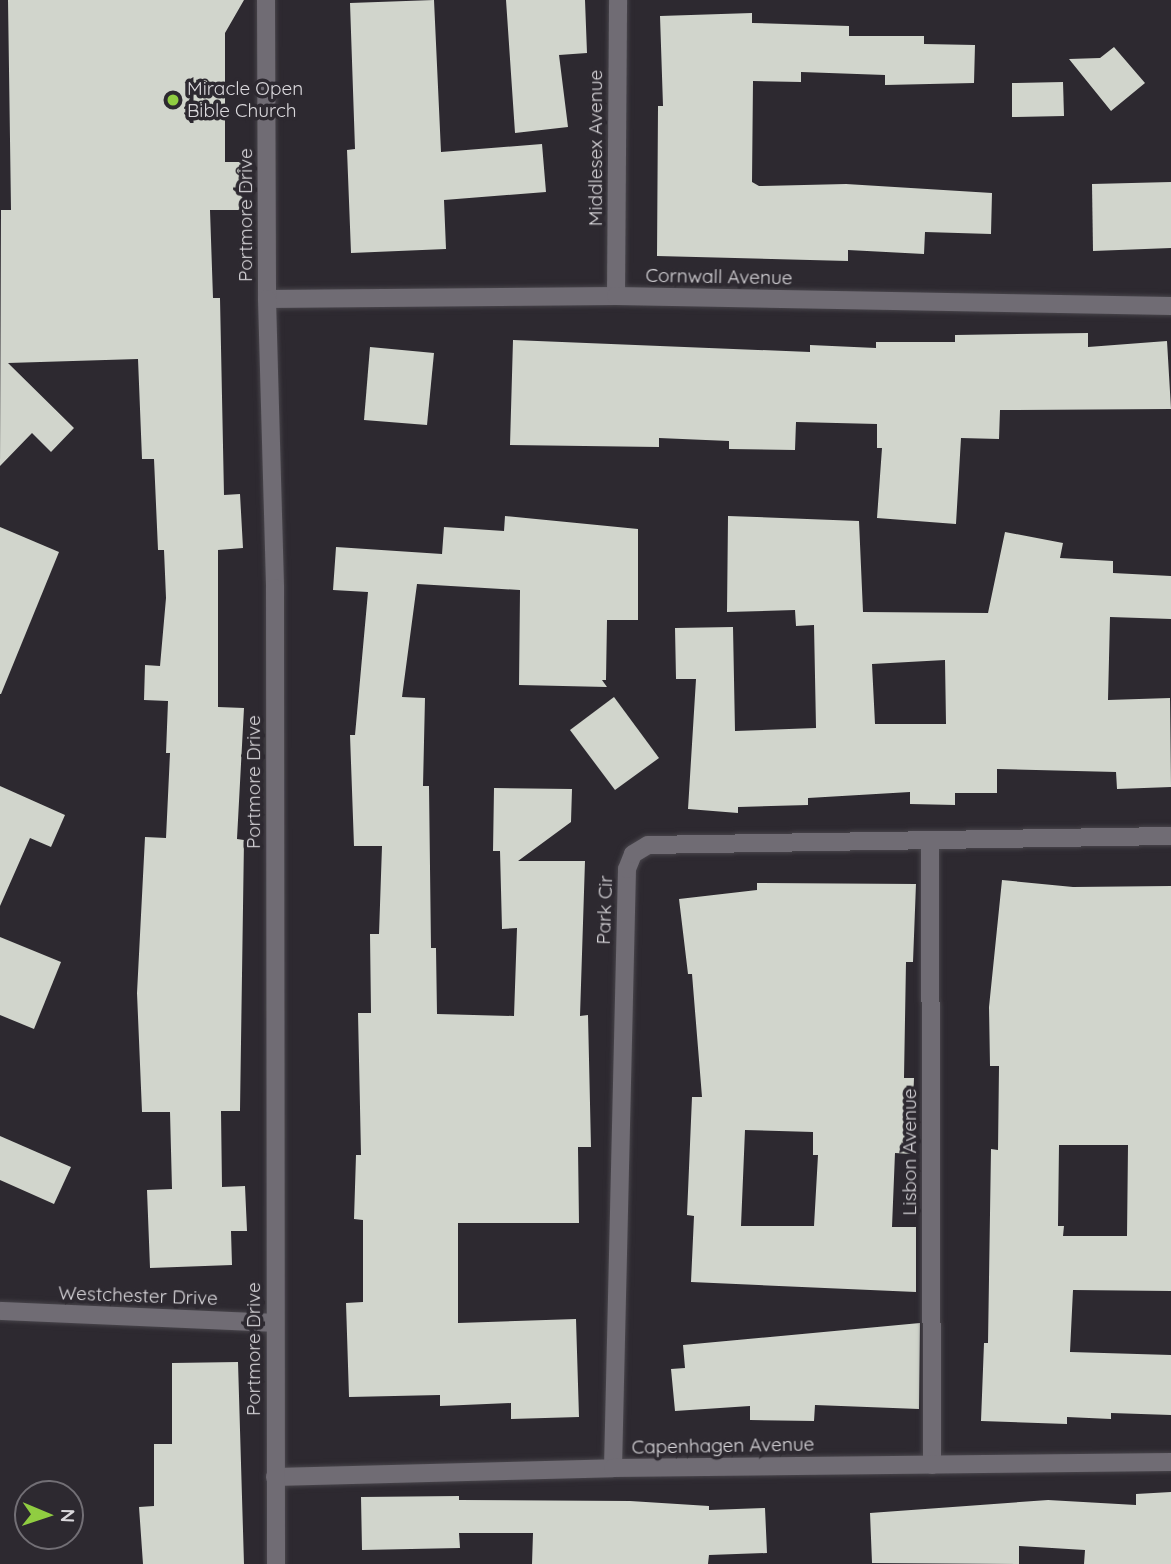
<!DOCTYPE html>
<html>
<head>
<meta charset="utf-8">
<style>
  body { margin:0 }
  #map { position:relative; width:1171px; height:1564px; overflow:hidden; background:#2d2930; font-family:Quicksand,sans-serif }
  div>[style] { position:absolute }
  [style*='--x'] { left:calc(var(--x)*1px); top:calc(var(--y)*1px); width:calc(var(--w)*1px); rotate:calc(var(--a)*1deg) }
  .building>* { inset:0; background:#d1d5cc }
  .roads { filter:drop-shadow(0 0 2px #48454b) drop-shadow(0 0 2px #48454b) }
  .minor>* { height:18px; margin:-9px; padding:0 9px; transform-origin:9px; border-radius:9px; background:#706c74 }
  .tertiary>* { height:18px; margin:-9px; padding:0 9px; transform-origin:9px; border-radius:9px; background:#706c74 }
  .dots>* { width:19px; height:19px; translate:-50% -50%; box-sizing:border-box; border:4px solid #2d2930; border-radius:50% }
  span { translate:-50% -50%; white-space:nowrap; text-align:center; line-height:1.15; -webkit-text-stroke:7px #2d2930; paint-order:stroke }
  .poi-label { font-size:19px; color:#dad8dc }
  .left { translate:0 -50%; text-align:left }
  .street-label { font-size:19px; color:#dad8dc }
  .north { position:absolute; left:14px; top:1480px; width:70px; height:70px; box-sizing:border-box; background:#2d2930; border:2px solid #726f75; border-radius:50%; rotate:92deg; font-size:19px; font-weight:700; line-height:28px; text-align:center; color:#dad8dc }
  .north::after { content:''; display:block; margin:auto; width:24px; height:32px; background:#90cd41; clip-path:polygon(50% 0,100% 100%,50% 72%,0 100%) }
</style>
</head>
<body>
<div id="map">
  <div class="building">
    <div style="clip-path:polygon(8px 0,244px 0,225px 33px,225px 162px,245px 162px,245px 210px,210px 210px,213px 298px,220px 298px,224px 495px,240px 494px,243px 548px,218px 550px,218px 707px,244px 708px,237px 839px,244px 840px,240px 1111px,221px 1111px,222px 1187px,245px 1186px,247px 1231px,231px 1231px,232px 1265px,150px 1268px,147px 1190px,172px 1189px,170px 1112px,142px 1112px,137px 993px,145px 837px,166px 838px,170px 753px,166px 753px,168px 701px,144px 700px,145px 665px,160px 666px,166px 598px,164px 550px,158px 550px,154px 459px,142px 459px,138px 359px,8px 363px,74px 428px,51px 452px,32px 433px,0 466px,1px 210px,11px 210px)"></div>
    <div style="clip-path:polygon(434px 0,441px 152px,542px 144px,546px 192px,444px 200px,446px 249px,351px 253px,347px 150px,355px 149px,350px 3px)"></div>
    <div style="clip-path:polygon(506px 0,585px 0,587px 53px,559px 55px,568px 127px,515px 133px)"></div>
    <div style="clip-path:polygon(752px 13px,752px 23px,849px 26px,849px 36px,924px 36px,924px 44px,975px 45px,974px 83px,885px 85px,885px 75px,801px 72px,801px 82px,753px 81px,752px 182px,759px 186px,846px 184px,992px 193px,991px 234px,925px 232px,924px 254px,848px 250px,848px 261px,657px 256px,658px 106px,663px 106px,660px 16px)"></div>
    <div style="clip-path:polygon(1114px 47px,1145px 83px,1111px 111px,1069px 59px,1100px 58px)"></div>
    <div style="clip-path:polygon(1063px 82px,1064px 116px,1012px 117px,1012px 83px)"></div>
    <div style="clip-path:polygon(1171px 182px,1171px 248px,1093px 251px,1092px 184px)"></div>
    <div style="clip-path:polygon(1088px 333px,1088px 347px,1167px 341px,1171px 409px,1000px 410px,999px 439px,961px 438px,956px 524px,877px 518px,882px 448px,877px 448px,877px 424px,796px 422px,795px 450px,729px 449px,729px 441px,659px 438px,659px 447px,510px 445px,513px 340px,810px 352px,810px 345px,876px 348px,876px 342px,955px 342px,955px 335px)"></div>
    <div style="clip-path:polygon(370px 347px,434px 353px,427px 425px,364px 420px)"></div>
    <div style="clip-path:polygon(505px 516px,638px 529px,638px 620px,607px 620px,606px 680px,602px 680px,607px 687px,519px 685px,520px 590px,417px 584px,402px 697px,425px 698px,423px 786px,429px 786px,431px 948px,436px 948px,437px 1014px,514px 1016px,517px 928px,502px 929px,500px 851px,493px 851px,494px 788px,572px 789px,571px 822px,518px 861px,585px 861px,580px 1016px,588px 1015px,591px 1147px,578px 1147px,579px 1223px,458px 1223px,458px 1323px,576px 1319px,579px 1417px,511px 1419px,511px 1403px,440px 1406px,440px 1395px,349px 1397px,346px 1303px,363px 1302px,363px 1220px,354px 1219px,356px 1155px,361px 1155px,358px 1013px,371px 1013px,370px 934px,379px 934px,382px 846px,354px 846px,350px 735px,355px 735px,368px 592px,333px 590px,336px 547px,442px 554px,444px 527px,504px 531px)"></div>
    <div style="clip-path:polygon(evenodd,728px 516px,859px 521px,863px 612px,988px 613px,1005px 532px,1063px 543px,1060px 558px,1113px 561px,1113px 573px,1171px 576px,1171px 619px,1110px 617px,1108px 700px,1170px 698px,1171px 787px,1117px 789px,1116px 772px,997px 769px,997px 793px,955px 793px,955px 805px,910px 804px,910px 792px,808px 798px,808px 805px,738px 807px,738px 813px,688px 809px,696px 679px,676px 679px,675px 628px,733px 627px,735px 731px,816px 728px,814px 625px,796px 626px,795px 610px,727px 612px,728px 516px,945px 660px,946px 724px,875px 724px,872px 664px,945px 660px)"></div>
    <div style="clip-path:polygon(0 527px,59px 552px,1px 694px,0 694px)"></div>
    <div style="clip-path:polygon(614px 697px,659px 758px,615px 790px,570px 730px)"></div>
    <div style="clip-path:polygon(0 786px,65px 815px,51px 847px,30px 838px,0 906px)"></div>
    <div style="clip-path:polygon(evenodd,1002px 880px,1073px 887px,1171px 886px,1171px 1291px,1073px 1290px,1070px 1352px,1171px 1355px,1171px 1415px,1111px 1413px,1111px 1419px,1067px 1417px,1067px 1424px,981px 1421px,984px 1343px,988px 1343px,991px 1149px,998px 1150px,999px 1066px,990px 1066px,989px 1007px,1002px 880px,1059px 1145px,1128px 1145px,1127px 1236px,1063px 1236px,1064px 1226px,1058px 1226px,1059px 1145px)"></div>
    <div style="clip-path:polygon(evenodd,757px 883px,916px 884px,913px 962px,906px 962px,904px 1078px,914px 1078px,911px 1154px,895px 1153px,892px 1227px,916px 1227px,916px 1292px,691px 1282px,694px 1216px,687px 1215px,692px 1097px,702px 1097px,692px 974px,688px 974px,679px 899px,757px 890px,757px 883px,745px 1130px,813px 1132px,813px 1155px,818px 1155px,814px 1226px,741px 1226px,745px 1130px)"></div>
    <div style="clip-path:polygon(0 937px,61px 962px,34px 1029px,0 1015px)"></div>
    <div style="clip-path:polygon(0 1136px,71px 1167px,54px 1204px,0 1180px)"></div>
    <div style="clip-path:polygon(920px 1323px,919px 1409px,815px 1405px,814px 1421px,750px 1420px,750px 1406px,675px 1411px,671px 1369px,685px 1368px,683px 1345px)"></div>
    <div style="clip-path:polygon(238px 1362px,244px 1564px,143px 1564px,139px 1507px,154px 1506px,154px 1444px,172px 1444px,172px 1363px)"></div>
    <div style="clip-path:polygon(1171px 1492px,1171px 1564px,1084px 1564px,1085px 1550px,1019px 1546px,1019px 1564px,872px 1563px,870px 1513px,1048px 1500px,1136px 1505px,1136px 1494px)"></div>
    <div style="clip-path:polygon(459px 1496px,459px 1500px,630px 1501px,709px 1506px,709px 1510px,765px 1508px,767px 1553px,709px 1555px,708px 1564px,532px 1564px,533px 1533px,459px 1533px,460px 1548px,362px 1550px,361px 1497px)"></div>
  </div>
  <div class="roads">
    <div class="minor">
      <div style="--x:616;--y:296;--w:296;--a:-89.6"></div>
      <div style="--x:267;--y:299;--w:349;--a:-0.5"></div>
      <div style="--x:616;--y:296;--w:555;--a:1.03"></div>
      <div style="--x:930;--y:840;--w:625;--a:89.82"></div>
      <div style="--x:0;--y:1311;--w:274;--a:2.5"></div>
      <div style="--x:613;--y:1468;--w:599;--a:-88.66"></div>
      <div style="--x:627;--y:869;--w:16;--a:-68"></div>
      <div style="--x:633;--y:854;--w:17;--a:-31"></div>
      <div style="--x:648;--y:845;--w:523;--a:-0.99"></div>
      <div style="--x:275;--y:1477;--w:338;--a:-1.5"></div>
      <div style="--x:613;--y:1468;--w:558;--a:-0.62"></div>
    </div>
    <div class="tertiary">
      <div style="--x:266;--y:0;--w:299;--a:89.8"></div>
      <div style="--x:267;--y:299;--w:289;--a:88.4"></div>
      <div style="--x:275;--y:588;--w:976;--a:89.94"></div>
    </div>
  </div>
  <div class="dots">
    <div style="left:173px;top:100px;background:#90cd41"></div>
  </div>
  <div class="poi-label">
    <span class="left" style="left:187px;top:100px">Miracle Open<br>Bible Church</span>
  </div>
  <div class="street-label">
    <span style="left:596px;top:148px;rotate:-90deg">Middlesex Avenue</span>
    <span style="left:246px;top:215px;rotate:-90deg">Portmore Drive</span>
    <span style="left:719px;top:277px;rotate:1deg">Cornwall Avenue</span>
    <span style="left:254px;top:782px;rotate:-90deg">Portmore Drive</span>
    <span style="left:605px;top:910px;rotate:-88deg">Park Cir</span>
    <span style="left:910px;top:1152px;rotate:-90deg">Lisbon Avenue</span>
    <span style="left:138px;top:1296px;rotate:2deg">Westchester Drive</span>
    <span style="left:254px;top:1349px;rotate:-90deg">Portmore Drive</span>
    <span style="left:723px;top:1446px;rotate:-1deg">Capenhagen Avenue</span>
  </div>
  <div class="north">N</div>
</div>
</body>
</html>
